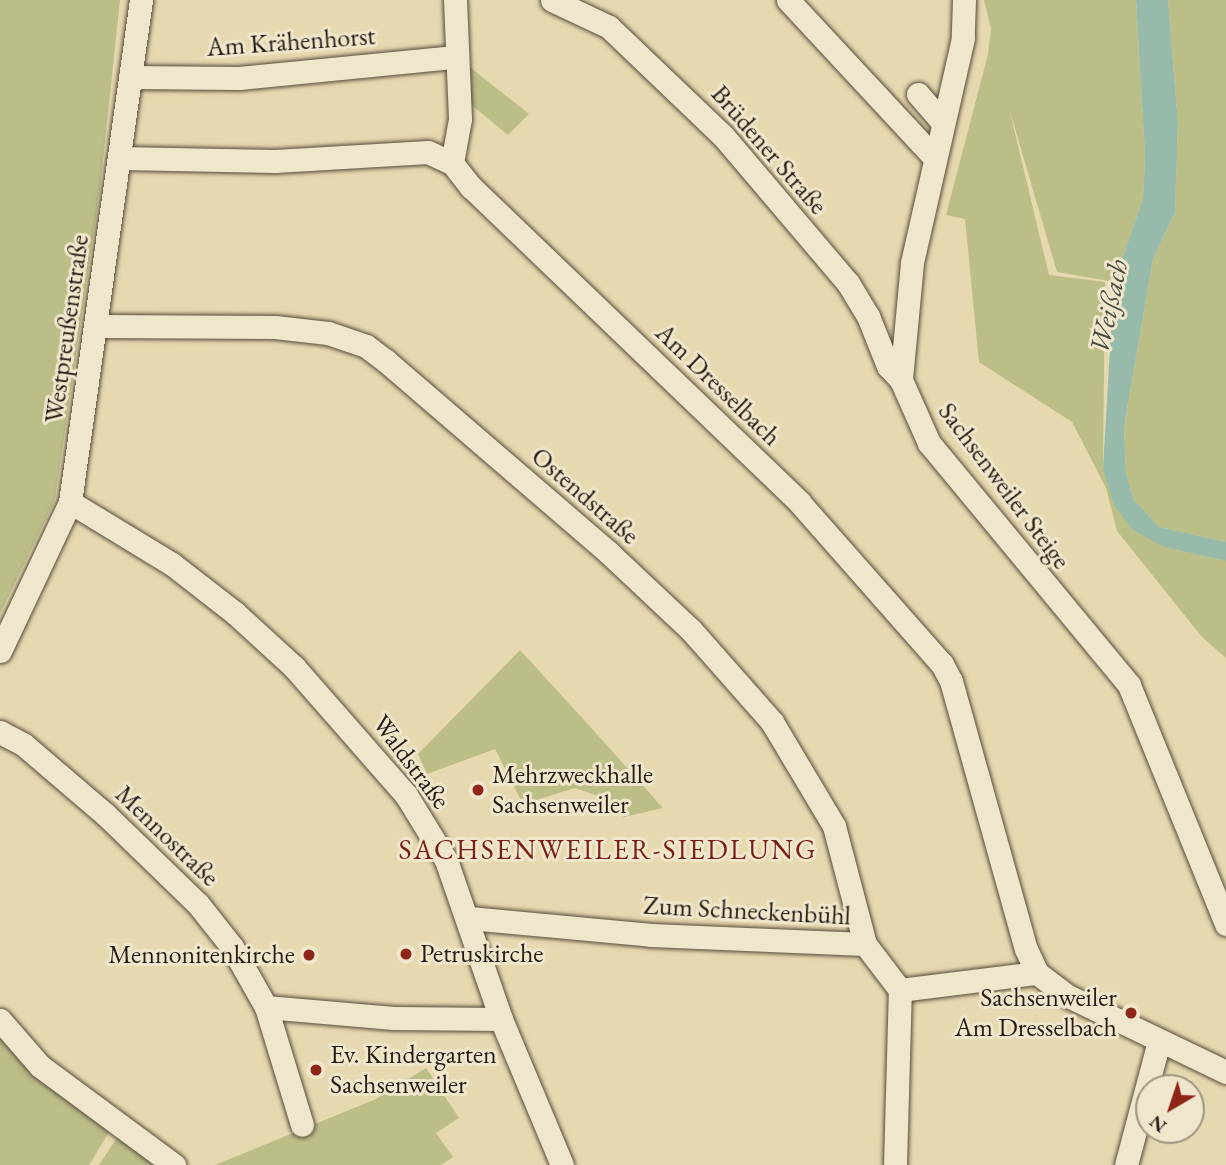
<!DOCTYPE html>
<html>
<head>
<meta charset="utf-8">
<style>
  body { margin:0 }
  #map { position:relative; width:1226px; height:1165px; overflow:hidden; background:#e7d9af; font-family:"EB Garamond",serif }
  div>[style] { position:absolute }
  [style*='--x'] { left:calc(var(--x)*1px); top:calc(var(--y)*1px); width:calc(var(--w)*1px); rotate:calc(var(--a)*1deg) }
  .green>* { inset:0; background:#bbbe87 }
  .water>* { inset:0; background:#97baab }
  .roads { filter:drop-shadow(0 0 2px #564b3b) drop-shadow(0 0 2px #564b3b) }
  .minor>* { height:23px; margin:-11.5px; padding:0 11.5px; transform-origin:11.5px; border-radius:11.5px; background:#efe6cb }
  .dots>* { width:19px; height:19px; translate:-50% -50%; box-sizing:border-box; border:4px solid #efe6cb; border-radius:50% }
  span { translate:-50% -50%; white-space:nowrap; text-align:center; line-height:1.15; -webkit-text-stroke:6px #efe6cb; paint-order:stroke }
  .street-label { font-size:26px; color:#261c14 }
  .poi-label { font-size:26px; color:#261c14 }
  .left { translate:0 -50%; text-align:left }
  .right { translate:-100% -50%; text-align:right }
  .water-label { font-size:28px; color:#484b41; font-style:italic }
  .neighbourhood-label { font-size:28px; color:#7a1f14; letter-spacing:2px }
  .north { position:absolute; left:1135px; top:1074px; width:70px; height:70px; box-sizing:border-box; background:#efe6cb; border:2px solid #9f9582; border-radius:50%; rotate:219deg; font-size:19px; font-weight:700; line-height:28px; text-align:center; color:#261c14 }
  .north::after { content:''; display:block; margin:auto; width:24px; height:32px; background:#8f2418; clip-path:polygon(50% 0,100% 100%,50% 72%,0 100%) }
</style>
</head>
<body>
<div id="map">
  <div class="green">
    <div style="clip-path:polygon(0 0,120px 0,100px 189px,55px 500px,0 614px)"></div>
    <div style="clip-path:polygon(984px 0,1136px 0,1145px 156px,1143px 199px,1114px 282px,1057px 272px,1009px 108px,1049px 275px,1105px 282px,1103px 468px,1164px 547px,1226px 561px,1226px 658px,1202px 637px,1117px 531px,1106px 488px,1072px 422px,979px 362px,965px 219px,946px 215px,988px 54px,991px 29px)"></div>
    <div style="clip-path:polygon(1168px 0,1226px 0,1226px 542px,1159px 527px,1134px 500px,1126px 473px,1124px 427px,1153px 259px,1175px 213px,1178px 123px)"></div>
    <div style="clip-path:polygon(466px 64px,529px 114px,508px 135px,469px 103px)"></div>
    <div style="clip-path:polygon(520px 650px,585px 721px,663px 808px,624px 817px,598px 796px,575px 788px,523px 804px,495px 749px,427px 774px,418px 754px)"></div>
    <div style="clip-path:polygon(0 1026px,113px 1126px,89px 1165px,0 1165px)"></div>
    <div style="clip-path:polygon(426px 1068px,459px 1118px,436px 1133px,453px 1157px,441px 1165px,215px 1165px,376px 1099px)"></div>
    <div style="clip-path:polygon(118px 1136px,166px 1165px,99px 1165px)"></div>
  </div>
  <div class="water">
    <div style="clip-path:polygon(1136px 0,1168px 0,1178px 123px,1175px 213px,1153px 259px,1124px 427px,1126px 473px,1134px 500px,1159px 527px,1226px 542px,1226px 561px,1164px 547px,1133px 530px,1114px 505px,1103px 468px,1114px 282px,1143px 199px,1145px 156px)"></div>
  </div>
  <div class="roads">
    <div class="minor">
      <div style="--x:552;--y:0;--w:63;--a:25.3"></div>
      <div style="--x:609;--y:27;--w:159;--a:43.7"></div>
      <div style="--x:724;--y:137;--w:192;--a:49.7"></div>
      <div style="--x:848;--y:283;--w:39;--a:59"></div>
      <div style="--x:868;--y:316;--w:54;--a:68.2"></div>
      <div style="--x:888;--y:366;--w:19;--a:47"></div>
      <div style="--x:788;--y:0;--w:216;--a:47.1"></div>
      <div style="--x:964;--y:0;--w:38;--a:92"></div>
      <div style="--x:963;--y:38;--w:231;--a:102.8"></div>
      <div style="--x:912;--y:263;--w:118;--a:95.4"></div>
      <div style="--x:901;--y:380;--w:69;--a:66"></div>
      <div style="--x:929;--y:443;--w:314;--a:50.4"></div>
      <div style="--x:1129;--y:685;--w:258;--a:67.9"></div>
      <div style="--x:130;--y:77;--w:109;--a:0.5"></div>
      <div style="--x:239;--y:78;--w:217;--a:-5.6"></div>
      <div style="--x:918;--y:94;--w:38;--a:49"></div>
      <div style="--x:120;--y:158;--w:155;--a:1.1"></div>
      <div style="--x:275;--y:161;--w:153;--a:-3.4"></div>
      <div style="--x:428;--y:152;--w:26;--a:25"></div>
      <div style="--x:452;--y:163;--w:31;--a:52"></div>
      <div style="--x:471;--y:187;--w:455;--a:43.8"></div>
      <div style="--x:799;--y:502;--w:216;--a:48.6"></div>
      <div style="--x:942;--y:664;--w:19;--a:62"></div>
      <div style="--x:951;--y:681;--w:278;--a:74.4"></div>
      <div style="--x:1026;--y:949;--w:26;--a:65"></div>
      <div style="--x:1037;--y:973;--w:39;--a:37"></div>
      <div style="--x:1068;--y:996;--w:175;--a:25.7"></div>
      <div style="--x:452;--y:163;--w:45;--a:-79.7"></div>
      <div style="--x:460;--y:119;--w:119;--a:-92.4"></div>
      <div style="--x:97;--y:326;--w:178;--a:0.3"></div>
      <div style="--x:275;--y:327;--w:53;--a:6.5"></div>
      <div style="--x:328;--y:333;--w:40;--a:18.9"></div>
      <div style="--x:366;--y:346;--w:25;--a:37"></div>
      <div style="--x:386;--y:361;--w:294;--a:40.7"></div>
      <div style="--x:609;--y:553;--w:112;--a:43.2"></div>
      <div style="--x:691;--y:630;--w:123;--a:48.6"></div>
      <div style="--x:772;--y:722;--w:121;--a:59.2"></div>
      <div style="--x:834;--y:826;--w:122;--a:75.3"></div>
      <div style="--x:70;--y:502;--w:119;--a:31.3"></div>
      <div style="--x:172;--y:564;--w:80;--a:37.9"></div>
      <div style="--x:235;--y:613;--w:80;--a:42.5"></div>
      <div style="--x:294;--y:667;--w:170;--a:48.8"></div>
      <div style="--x:406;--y:795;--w:76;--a:58.4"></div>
      <div style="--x:446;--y:860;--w:168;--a:70.9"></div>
      <div style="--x:501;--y:1019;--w:158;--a:67.3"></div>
      <div style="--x:0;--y:651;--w:165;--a:-64.8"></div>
      <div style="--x:70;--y:502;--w:507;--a:-81.95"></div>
      <div style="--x:0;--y:732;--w:26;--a:28"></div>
      <div style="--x:23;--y:744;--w:108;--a:40.5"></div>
      <div style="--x:105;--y:814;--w:129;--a:44.1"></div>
      <div style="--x:198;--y:904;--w:55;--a:51.7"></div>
      <div style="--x:232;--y:947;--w:69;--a:60.5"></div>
      <div style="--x:266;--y:1007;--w:128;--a:4.9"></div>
      <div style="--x:394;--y:1018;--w:107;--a:0.5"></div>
      <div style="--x:469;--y:918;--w:183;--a:5.3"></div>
      <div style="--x:651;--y:935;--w:214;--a:2.4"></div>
      <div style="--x:865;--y:944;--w:58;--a:52.7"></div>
      <div style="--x:900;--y:990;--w:138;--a:-7.1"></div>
      <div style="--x:266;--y:1007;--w:123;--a:73"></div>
      <div style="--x:0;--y:1020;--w:61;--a:49"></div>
      <div style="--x:40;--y:1066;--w:167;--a:36.5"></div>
      <div style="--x:895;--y:1165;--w:175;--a:-88.4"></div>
      <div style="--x:1126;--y:1165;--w:128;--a:-75.1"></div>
    </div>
  </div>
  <div class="dots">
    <div style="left:478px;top:790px;background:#8f2418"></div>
    <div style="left:406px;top:954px;background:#8f2418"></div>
    <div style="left:309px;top:955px;background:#8f2418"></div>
    <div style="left:1131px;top:1013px;background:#8f2418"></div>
    <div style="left:316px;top:1070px;background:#8f2418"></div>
  </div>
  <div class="street-label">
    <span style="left:291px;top:42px;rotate:-4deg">Am Krähenhorst</span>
    <span style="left:769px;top:150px;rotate:49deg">Brüdener Straße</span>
    <span style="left:67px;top:329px;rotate:-82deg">Westpreußenstraße</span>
    <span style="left:718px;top:385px;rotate:44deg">Am Dresselbach</span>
    <span style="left:1004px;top:486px;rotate:53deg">Sachsenweiler Steige</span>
    <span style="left:585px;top:496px;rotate:41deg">Ostendstraße</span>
    <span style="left:411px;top:762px;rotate:53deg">Waldstraße</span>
    <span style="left:167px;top:836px;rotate:44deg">Mennostraße</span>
    <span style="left:747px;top:911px;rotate:3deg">Zum Schneckenbühl</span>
  </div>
  <div class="poi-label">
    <span class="left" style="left:492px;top:790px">Mehrzweckhalle<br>Sachsenweiler</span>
    <span class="left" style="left:420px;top:954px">Petruskirche</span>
    <span class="right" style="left:295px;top:955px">Mennonitenkirche</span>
    <span class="right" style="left:1117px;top:1013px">Sachsenweiler<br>Am Dresselbach</span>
    <span class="left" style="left:330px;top:1070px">Ev. Kindergarten<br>Sachsenweiler</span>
  </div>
  <div class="water-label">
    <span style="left:1108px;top:306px;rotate:-78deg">Weißach</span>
  </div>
  <div class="neighbourhood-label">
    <span style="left:608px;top:849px">SACHSENWEILER-SIEDLUNG</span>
  </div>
  <div class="north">N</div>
</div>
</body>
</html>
